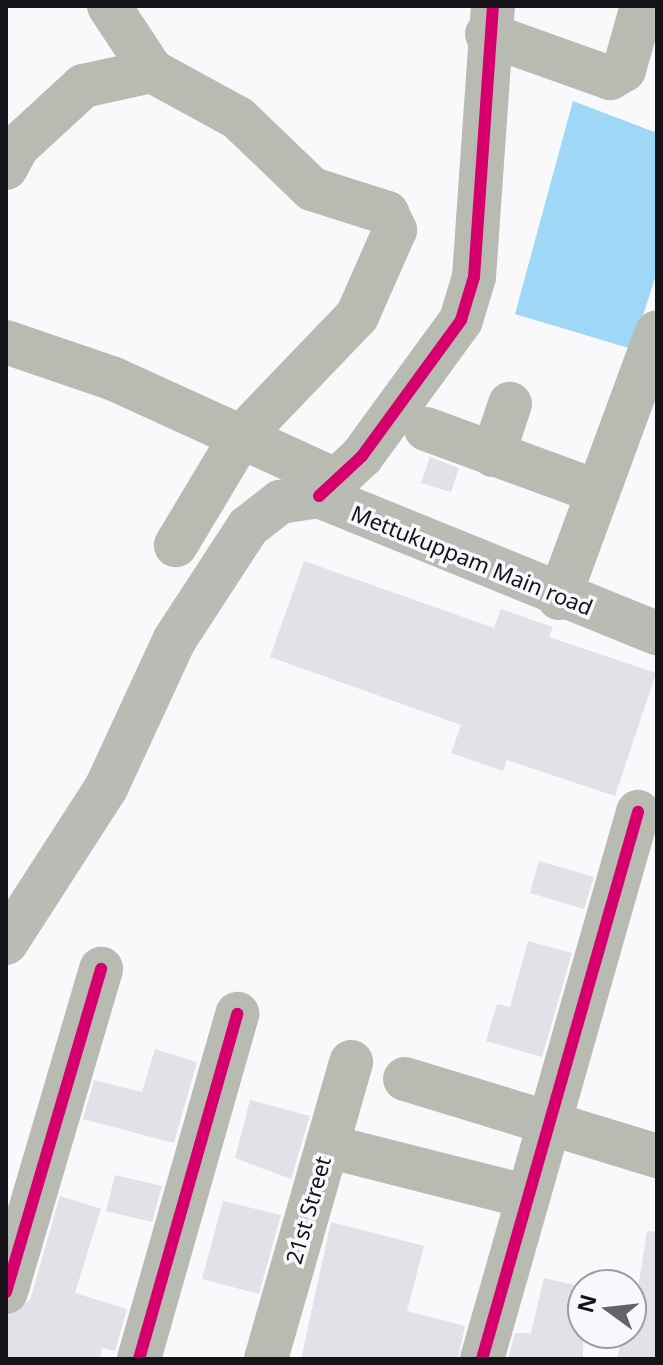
<!DOCTYPE html>
<html>
<head>
<meta charset="utf-8">
<style>
  body { margin:0 }
  #map { position:relative; width:663px; height:1365px; overflow:hidden; background:#f9f8fb; font-family:"Noto Sans",sans-serif }
  div>[style] { position:absolute }
  [style*='--x'] { left:calc(var(--x)*1px); top:calc(var(--y)*1px); width:calc(var(--w)*1px); rotate:calc(var(--a)*1deg) }
  .water>* { inset:0; background:#9ed8f6 }
  .building>* { inset:0; background:#e3e0e7 }
  .minor>* { height:44px; margin:-22px; padding:0 22px; transform-origin:22px; border-radius:22px; background:#b8bbb2 }
  .major>* { height:44px; margin:-22px; padding:0 22px; transform-origin:22px; border-radius:22px; background:#b9bcb4 }
  .cycleway>* { height:12px; margin:-6px; padding:0 6px; transform-origin:6px; border-radius:6px; background:#d6006c }
  span { translate:-50% -50%; white-space:nowrap; text-align:center; line-height:1.15; -webkit-text-stroke:7px #f9f7fc; paint-order:stroke }
  .street-label { font-size:22px; color:#15121a }
  .frame { position:absolute; inset:0; border:8px solid #15121a; pointer-events:none }
  .north { position:absolute; left:567px; top:1269px; width:80px; height:80px; box-sizing:border-box; background:#f9f7fc; border:2px solid #9e9ba2; border-radius:50%; rotate:285deg; font-size:22px; font-weight:700; line-height:32px; text-align:center; color:#15121a }
  .north::after { content:''; display:block; margin:auto; width:28px; height:36px; background:#656269; clip-path:polygon(50% 0,100% 100%,50% 72%,0 100%) }
</style>
</head>
<body>
<div id="map">
  <div class="water">
    <div style="clip-path:polygon(573px 101px,657px 133px,657px 272px,632px 349px,515px 314px)"></div>
  </div>
  <div class="building">
    <div style="clip-path:polygon(430px 457px,459px 468px,451px 492px,421px 483px)"></div>
    <div style="clip-path:polygon(304px 561px,494px 628px,501px 609px,553px 627px,549px 637px,656px 673px,615px 796px,507px 760px,503px 771px,451px 753px,461px 725px,270px 657px)"></div>
    <div style="clip-path:polygon(539px 861px,594px 877px,584px 909px,530px 893px)"></div>
    <div style="clip-path:polygon(528px 941px,572px 953px,542px 1057px,486px 1041px,497px 1004px,510px 1007px)"></div>
    <div style="clip-path:polygon(155px 1049px,197px 1062px,174px 1143px,83px 1119px,94px 1080px,142px 1092px)"></div>
    <div style="clip-path:polygon(250px 1100px,310px 1116px,291px 1179px,235px 1158px)"></div>
    <div style="clip-path:polygon(115px 1175px,162px 1186px,152px 1222px,106px 1211px)"></div>
    <div style="clip-path:polygon(60px 1196px,101px 1209px,75px 1293px,127px 1309px,115px 1351px,102px 1348px,100px 1359px,6px 1359px,7px 1316px,30px 1300px)"></div>
    <div style="clip-path:polygon(223px 1201px,281px 1215px,259px 1294px,202px 1279px)"></div>
    <div style="clip-path:polygon(331px 1222px,424px 1246px,407px 1311px,465px 1326px,458px 1359px,301px 1359px)"></div>
    <div style="clip-path:polygon(647px 1231px,657px 1232px,657px 1359px,617px 1359px,623px 1333px,631px 1333px)"></div>
    <div style="clip-path:polygon(544px 1278px,583px 1287px,583px 1359px,508px 1359px,515px 1333px,531px 1333px)"></div>
  </div>
  <div class="minor">
    <div style="--x:109;--y:6;--w:78;--a:56.5"></div>
    <div style="--x:152;--y:71;--w:98;--a:28.7"></div>
    <div style="--x:238;--y:118;--w:103;--a:43.8"></div>
    <div style="--x:312;--y:189;--w:79;--a:17.7"></div>
    <div style="--x:387;--y:213;--w:19;--a:65"></div>
    <div style="--x:395;--y:230;--w:94;--a:113.8"></div>
    <div style="--x:357;--y:316;--w:169;--a:133.8"></div>
    <div style="--x:240;--y:438;--w:125;--a:120.9"></div>
    <div style="--x:487;--y:34;--w:131;--a:19.7"></div>
    <div style="--x:610;--y:78;--w:16;--a:-30"></div>
    <div style="--x:624;--y:70;--w:66;--a:-74.3"></div>
    <div style="--x:6;--y:168;--w:24;--a:-62"></div>
    <div style="--x:17;--y:147;--w:90;--a:-42.7"></div>
    <div style="--x:83;--y:86;--w:71;--a:-12.3"></div>
    <div style="--x:6;--y:342;--w:114;--a:18.9"></div>
    <div style="--x:114;--y:379;--w:244;--a:24.5"></div>
    <div style="--x:426;--y:429;--w:183;--a:20.1"></div>
    <div style="--x:493;--y:455;--w:54;--a:-71.6"></div>
    <div style="--x:319;--y:496;--w:59;--a:-42.9"></div>
    <div style="--x:362;--y:456;--w:168;--a:-53.9"></div>
    <div style="--x:461;--y:320;--w:45;--a:-73.2"></div>
    <div style="--x:474;--y:277;--w:272;--a:-86"></div>
    <div style="--x:559;--y:598;--w:283;--a:-69.8"></div>
    <div style="--x:405;--y:1079;--w:264;--a:17"></div>
    <div style="--x:327;--y:1146;--w:207;--a:14.2"></div>
    <div style="--x:6;--y:1292;--w:337;--a:-73.6"></div>
    <div style="--x:139;--y:1359;--w:359;--a:-74.1"></div>
    <div style="--x:266;--y:1359;--w:309;--a:-74"></div>
    <div style="--x:482;--y:1359;--w:569;--a:-74.08"></div>
  </div>
  <div class="major">
    <div style="--x:6;--y:943;--w:184;--a:-57.2"></div>
    <div style="--x:106;--y:788;--w:164;--a:-65.2"></div>
    <div style="--x:175;--y:639;--w:134;--a:-56.9"></div>
    <div style="--x:248;--y:527;--w:41;--a:-38"></div>
    <div style="--x:280;--y:502;--w:39;--a:-9"></div>
    <div style="--x:319;--y:496;--w:365;--a:22.1"></div>
  </div>
  <div class="cycleway">
    <div style="--x:319;--y:496;--w:59;--a:-42.9"></div>
    <div style="--x:362;--y:456;--w:168;--a:-53.9"></div>
    <div style="--x:461;--y:320;--w:45;--a:-73.2"></div>
    <div style="--x:474;--y:277;--w:272;--a:-86"></div>
    <div style="--x:6;--y:1292;--w:337;--a:-73.6"></div>
    <div style="--x:139;--y:1359;--w:359;--a:-74.1"></div>
    <div style="--x:482;--y:1359;--w:569;--a:-74.08"></div>
  </div>
  <div class="street-label">
    <span style="left:472px;top:560px;rotate:22deg">Mettukuppam Main road</span>
    <span style="left:308px;top:1210px;rotate:-74deg">21st Street</span>
  </div>
  <div class="frame"></div>
  <div class="north">N</div>
</div>
</body>
</html>
